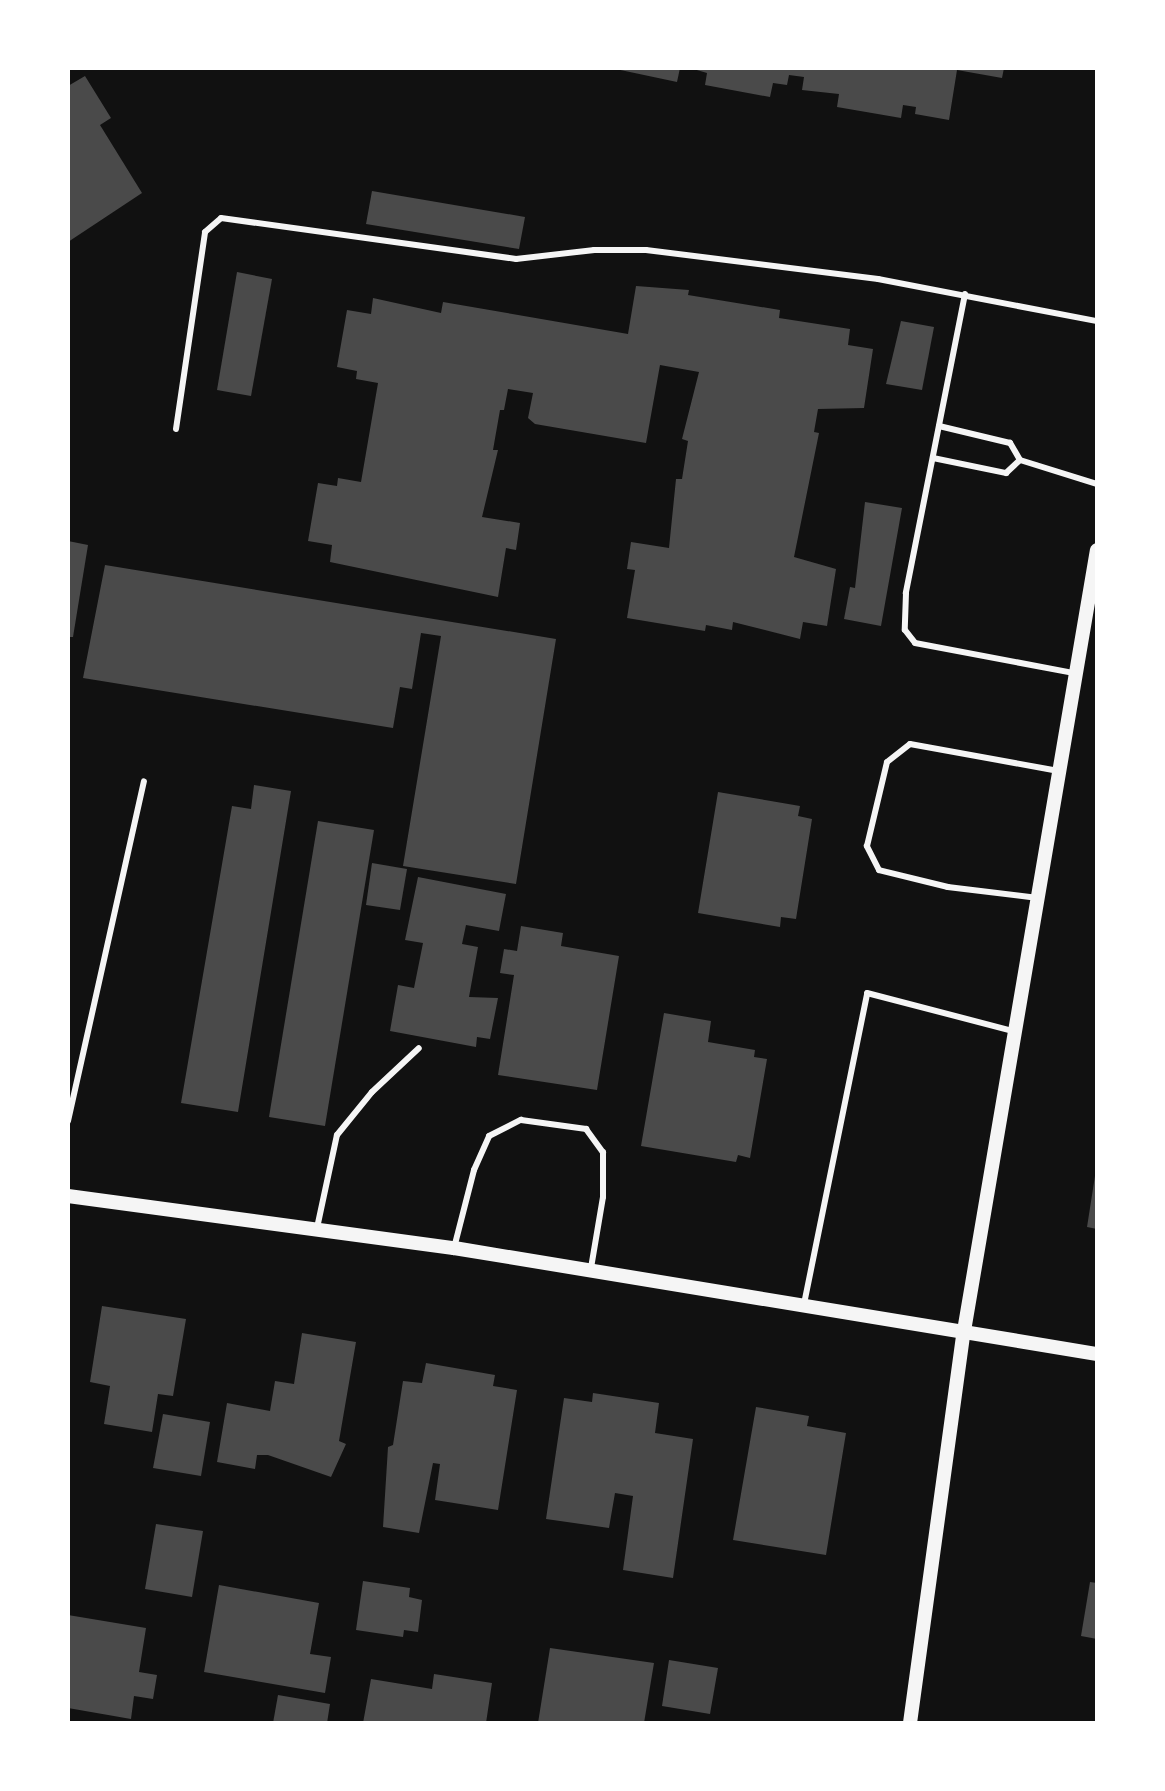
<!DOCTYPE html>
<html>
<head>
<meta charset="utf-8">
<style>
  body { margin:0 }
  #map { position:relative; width:1165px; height:1791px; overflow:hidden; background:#111; font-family:"DejaVu Sans",sans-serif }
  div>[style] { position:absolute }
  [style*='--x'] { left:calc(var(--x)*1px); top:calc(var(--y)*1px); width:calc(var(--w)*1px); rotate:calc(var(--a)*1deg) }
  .building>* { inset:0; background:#4a4a4a }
  .service>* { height:6px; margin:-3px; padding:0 3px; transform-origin:3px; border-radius:3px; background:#f5f5f5 }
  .tertiary>* { height:14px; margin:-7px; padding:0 7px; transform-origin:7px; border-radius:7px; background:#f5f5f5 }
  span { translate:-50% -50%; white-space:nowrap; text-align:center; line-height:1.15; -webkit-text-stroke:8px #fff; paint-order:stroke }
  .frame { position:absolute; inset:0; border:70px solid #fff; pointer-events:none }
</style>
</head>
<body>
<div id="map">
  <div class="building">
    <div style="clip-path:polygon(611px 68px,680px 68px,677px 82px)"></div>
    <div style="clip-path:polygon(690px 68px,1004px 68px,1002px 78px,957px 70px,949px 120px,915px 114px,916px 107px,903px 105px,901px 118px,837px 107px,839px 94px,802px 90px,804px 77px,789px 75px,787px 85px,773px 83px,770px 97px,705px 85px,707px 73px)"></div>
    <div style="clip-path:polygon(85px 76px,111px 118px,100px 125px,142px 193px,68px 242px,68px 86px)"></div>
    <div style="clip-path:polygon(372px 191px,525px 217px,519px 249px,366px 224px)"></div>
    <div style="clip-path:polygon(237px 272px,272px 279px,251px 396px,217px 390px)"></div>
    <div style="clip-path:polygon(636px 286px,689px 290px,688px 295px,780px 310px,779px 318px,850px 329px,848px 345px,873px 349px,864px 408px,818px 409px,814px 432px,819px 433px,794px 557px,836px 569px,827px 626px,803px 622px,800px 639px,733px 622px,732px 630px,706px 625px,705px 631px,627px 618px,635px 570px,627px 569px,631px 542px,669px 548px,676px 479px,682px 479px,688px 441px,682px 439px,699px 372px,660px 365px,646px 443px,535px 424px,528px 418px,533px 393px,508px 389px,504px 410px,500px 410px,493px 450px,498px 450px,482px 517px,520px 523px,516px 550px,506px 548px,498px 597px,330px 562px,332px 545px,308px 541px,318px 483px,337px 486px,338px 478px,361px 482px,378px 383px,356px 379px,357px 371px,337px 367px,347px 310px,371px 314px,373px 298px,441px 313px,443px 302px,628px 334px)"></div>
    <div style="clip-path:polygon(901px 321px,934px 327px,922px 390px,886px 384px)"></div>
    <div style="clip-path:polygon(865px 502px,902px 508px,881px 626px,844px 619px,850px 587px,855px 588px)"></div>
    <div style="clip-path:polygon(68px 541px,88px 545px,73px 637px,68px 637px)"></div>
    <div style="clip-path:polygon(105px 565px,556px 639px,516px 884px,403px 866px,441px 636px,421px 633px,412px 689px,400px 687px,393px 728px,83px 678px)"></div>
    <div style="clip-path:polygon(254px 785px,291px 791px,238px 1112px,181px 1103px,232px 806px,251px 809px)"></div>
    <div style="clip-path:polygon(718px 792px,800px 806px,798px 816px,812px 819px,796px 919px,781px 917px,780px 927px,698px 913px)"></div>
    <div style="clip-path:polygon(318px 821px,374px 830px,325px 1126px,269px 1117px)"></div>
    <div style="clip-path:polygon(372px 863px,407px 869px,400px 910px,366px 905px)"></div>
    <div style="clip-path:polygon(418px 877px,506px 894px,499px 931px,466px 925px,462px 944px,478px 947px,469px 997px,498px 998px,490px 1039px,477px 1037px,476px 1047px,390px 1031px,398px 985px,414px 988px,423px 943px,405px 940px)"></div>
    <div style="clip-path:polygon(521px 926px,563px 933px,561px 946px,619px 956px,597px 1090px,498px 1075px,514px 975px,500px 973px,504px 949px,517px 951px)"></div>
    <div style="clip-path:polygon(664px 1013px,711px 1021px,708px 1042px,755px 1050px,754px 1057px,767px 1059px,750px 1158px,738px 1155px,736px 1162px,641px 1146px)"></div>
    <div style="clip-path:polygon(1095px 1176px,1097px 1176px,1097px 1229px,1087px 1227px)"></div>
    <div style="clip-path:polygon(102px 1306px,186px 1319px,173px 1396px,158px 1394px,152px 1432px,104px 1424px,110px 1386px,90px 1382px)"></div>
    <div style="clip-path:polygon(302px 1333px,356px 1342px,339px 1441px,346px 1444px,331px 1477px,268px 1455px,257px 1455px,255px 1469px,217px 1462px,227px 1403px,270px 1411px,275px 1381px,294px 1384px)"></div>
    <div style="clip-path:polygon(426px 1363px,495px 1375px,493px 1386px,517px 1390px,498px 1510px,435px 1500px,440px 1464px,433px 1463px,419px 1533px,383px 1527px,388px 1447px,393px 1445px,403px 1381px,422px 1383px)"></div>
    <div style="clip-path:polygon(593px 1393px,659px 1403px,655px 1433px,693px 1439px,673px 1578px,623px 1570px,633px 1496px,615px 1493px,609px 1528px,546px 1519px,564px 1398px,592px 1402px)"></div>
    <div style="clip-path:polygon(756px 1407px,809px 1416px,807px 1426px,846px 1433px,826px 1555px,733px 1540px)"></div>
    <div style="clip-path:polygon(163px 1414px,210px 1422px,201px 1476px,153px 1468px)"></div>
    <div style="clip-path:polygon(156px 1524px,203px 1531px,192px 1597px,145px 1589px)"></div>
    <div style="clip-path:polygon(363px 1581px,410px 1588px,409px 1597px,422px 1600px,418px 1632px,404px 1630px,403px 1637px,356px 1630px)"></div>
    <div style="clip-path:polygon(1090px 1582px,1097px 1583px,1097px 1639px,1081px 1636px)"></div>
    <div style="clip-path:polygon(219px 1585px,319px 1603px,310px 1654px,331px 1657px,325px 1693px,204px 1672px)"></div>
    <div style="clip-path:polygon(68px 1615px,146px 1628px,139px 1672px,157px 1675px,153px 1699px,134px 1696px,131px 1719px,68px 1708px)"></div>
    <div style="clip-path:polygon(550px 1648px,654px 1663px,644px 1723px,538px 1723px)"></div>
    <div style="clip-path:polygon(669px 1660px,718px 1668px,710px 1714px,662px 1706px)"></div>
    <div style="clip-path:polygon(434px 1674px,492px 1683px,486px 1723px,363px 1723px,371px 1679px,432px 1689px)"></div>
    <div style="clip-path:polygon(278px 1695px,330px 1704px,327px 1723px,273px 1723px)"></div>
  </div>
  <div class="service">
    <div style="--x:965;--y:294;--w:305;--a:101.2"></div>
    <div style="--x:906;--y:593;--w:37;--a:92"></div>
    <div style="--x:905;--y:630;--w:16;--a:52"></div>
    <div style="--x:915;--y:643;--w:162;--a:10.7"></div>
    <div style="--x:176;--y:429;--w:199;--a:-81.6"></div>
    <div style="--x:205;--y:232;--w:21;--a:-41"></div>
    <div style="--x:221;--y:218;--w:298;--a:7.9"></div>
    <div style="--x:516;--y:259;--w:79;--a:-6.6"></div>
    <div style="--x:594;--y:250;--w:52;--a:0"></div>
    <div style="--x:646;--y:250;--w:234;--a:7.1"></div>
    <div style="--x:878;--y:279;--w:223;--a:10.9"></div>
    <div style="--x:933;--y:458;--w:75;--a:11.6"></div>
    <div style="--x:1006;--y:473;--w:19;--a:-43"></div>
    <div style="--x:1020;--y:460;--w:20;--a:-120"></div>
    <div style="--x:1010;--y:443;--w:73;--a:-166.5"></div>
    <div style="--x:1020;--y:460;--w:81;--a:17.3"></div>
    <div style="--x:1038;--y:898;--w:91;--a:-173"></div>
    <div style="--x:948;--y:887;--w:71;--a:-166.2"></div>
    <div style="--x:879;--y:870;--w:27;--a:-117"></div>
    <div style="--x:867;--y:846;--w:86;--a:-76.6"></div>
    <div style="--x:887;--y:762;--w:29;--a:-38"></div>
    <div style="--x:910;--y:744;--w:151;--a:10.3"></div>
    <div style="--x:68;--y:1121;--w:348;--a:-77.4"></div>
    <div style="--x:317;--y:1228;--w:95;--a:-77.9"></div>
    <div style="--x:337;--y:1135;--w:55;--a:-50.9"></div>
    <div style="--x:372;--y:1092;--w:64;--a:-43.1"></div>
    <div style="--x:454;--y:1248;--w:81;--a:-75.6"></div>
    <div style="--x:474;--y:1170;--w:37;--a:-66"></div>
    <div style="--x:489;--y:1136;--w:36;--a:-27"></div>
    <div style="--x:521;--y:1120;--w:66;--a:7.9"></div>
    <div style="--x:586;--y:1129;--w:29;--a:54"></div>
    <div style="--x:603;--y:1152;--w:45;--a:90"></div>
    <div style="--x:603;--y:1197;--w:72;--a:99.6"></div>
    <div style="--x:804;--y:1304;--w:317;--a:-78.5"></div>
    <div style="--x:867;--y:993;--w:151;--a:14.6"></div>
  </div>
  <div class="tertiary">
    <div style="--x:68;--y:1196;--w:389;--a:7.7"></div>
    <div style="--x:454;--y:1248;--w:652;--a:9.36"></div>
    <div style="--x:910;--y:1723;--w:396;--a:-82.2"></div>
    <div style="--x:964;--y:1331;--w:792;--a:-80.34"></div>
  </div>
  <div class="frame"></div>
</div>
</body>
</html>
